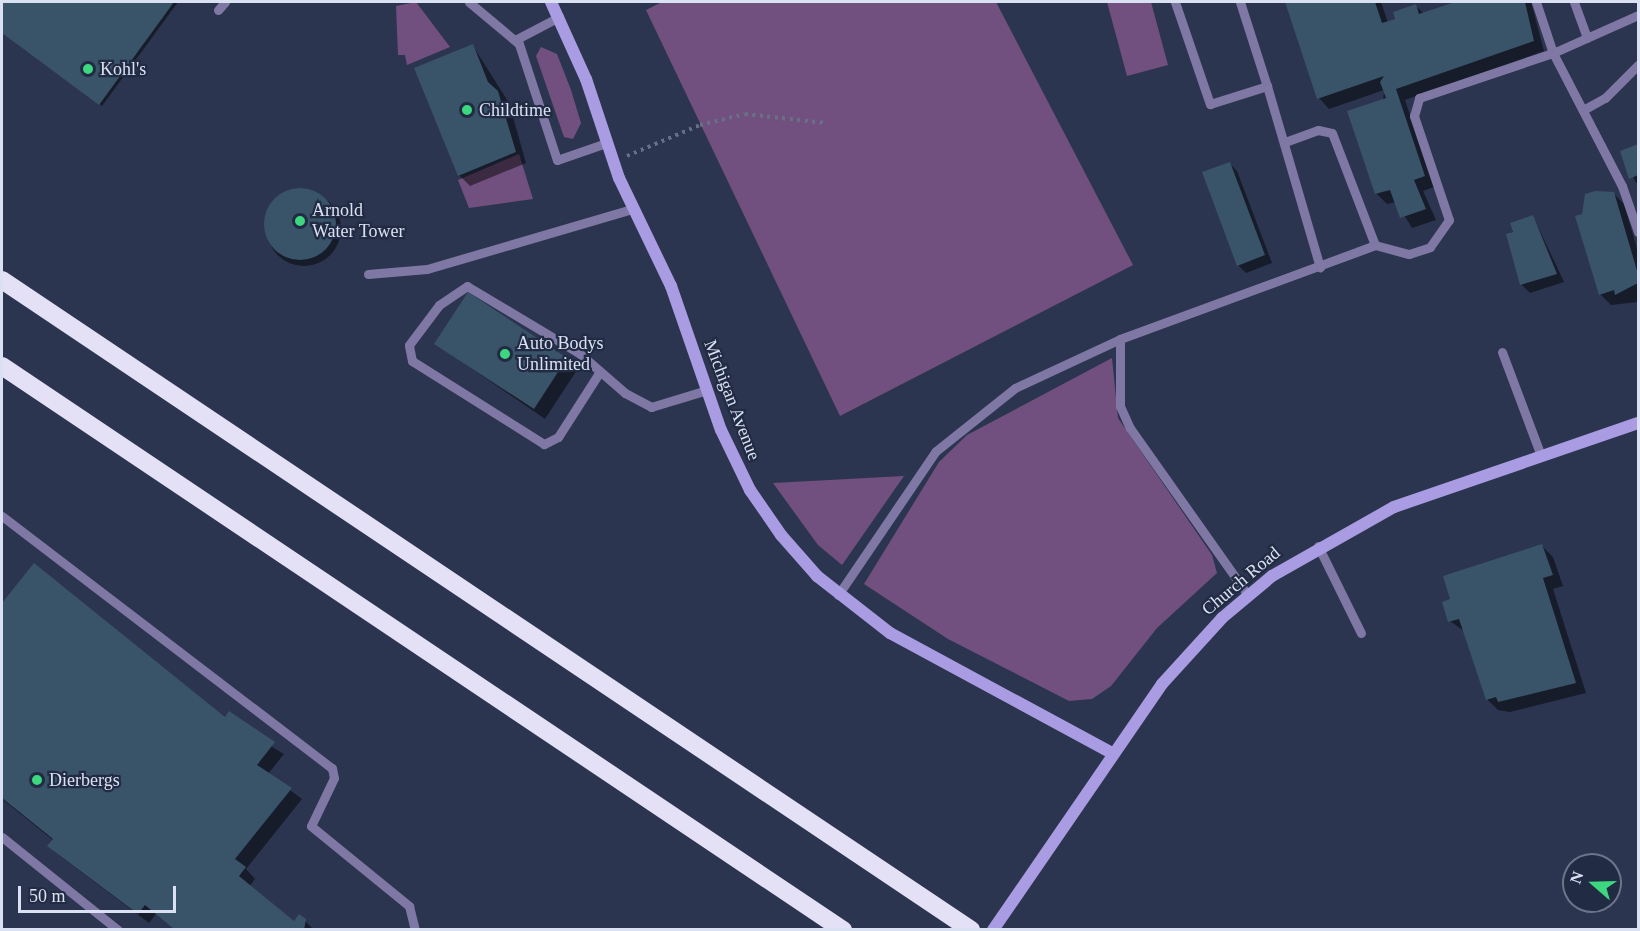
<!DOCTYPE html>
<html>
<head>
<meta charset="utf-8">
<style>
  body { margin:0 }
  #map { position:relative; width:1640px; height:931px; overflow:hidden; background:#2c354f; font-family:"Times New Roman",serif }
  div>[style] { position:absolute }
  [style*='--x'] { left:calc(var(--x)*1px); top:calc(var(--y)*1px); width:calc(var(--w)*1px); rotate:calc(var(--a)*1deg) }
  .green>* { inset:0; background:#71507f }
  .shadow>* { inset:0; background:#0007 }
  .round { border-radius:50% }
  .building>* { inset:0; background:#395369 }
  .path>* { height:4px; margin-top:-2px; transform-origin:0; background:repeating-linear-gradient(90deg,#687087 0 3px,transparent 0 7.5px) }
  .lane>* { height:9px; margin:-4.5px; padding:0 4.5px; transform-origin:4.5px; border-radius:4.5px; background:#8078a4 }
  .secondary>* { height:12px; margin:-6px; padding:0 6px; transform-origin:6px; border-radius:6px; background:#a99ce3 }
  .highway>* { height:18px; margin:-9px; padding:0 9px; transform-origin:9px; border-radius:9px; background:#e4e1f7 }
  .dots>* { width:16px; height:16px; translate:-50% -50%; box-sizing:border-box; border:3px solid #222b44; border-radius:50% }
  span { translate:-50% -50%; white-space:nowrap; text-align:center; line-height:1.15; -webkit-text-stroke:4.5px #222b44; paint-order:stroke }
  .poi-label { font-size:18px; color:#dae1f2 }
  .left { translate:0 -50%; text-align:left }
  .street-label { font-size:18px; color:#dae1f2 }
  .frame { position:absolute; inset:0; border:3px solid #dae1f2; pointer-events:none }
  .north { position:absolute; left:1562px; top:853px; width:60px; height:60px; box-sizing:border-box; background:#222b44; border:2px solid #6c748a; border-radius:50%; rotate:290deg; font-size:16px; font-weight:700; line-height:24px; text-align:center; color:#dae1f2 }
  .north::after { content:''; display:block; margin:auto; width:21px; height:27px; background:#3cd77e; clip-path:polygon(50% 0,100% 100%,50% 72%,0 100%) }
  .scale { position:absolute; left:18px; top:886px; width:158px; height:27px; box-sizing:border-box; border:3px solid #dae1f2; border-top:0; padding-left:8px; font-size:18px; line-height:21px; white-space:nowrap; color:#dae1f2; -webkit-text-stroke:4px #222b44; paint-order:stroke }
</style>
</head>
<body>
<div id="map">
  <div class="green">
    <div style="clip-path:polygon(416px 2px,450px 47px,407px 65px,405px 55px,398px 55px,396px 6px)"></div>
    <div style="clip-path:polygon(662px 2px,996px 2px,1133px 265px,840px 416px,646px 10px)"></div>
    <div style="clip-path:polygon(1107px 2px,1151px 2px,1168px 65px,1127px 76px)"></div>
    <div style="clip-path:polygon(541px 47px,557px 54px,571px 90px,581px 123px,573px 139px,564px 137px,536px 56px)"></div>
    <div style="clip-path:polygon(519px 154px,533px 199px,469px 208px,458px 180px)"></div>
    <div style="clip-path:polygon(1112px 358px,1118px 418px,1212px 555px,1217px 573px,1157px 628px,1111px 686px,1092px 699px,1069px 701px,948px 639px,864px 584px,939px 462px,967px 435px)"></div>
    <div style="clip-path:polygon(904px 476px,842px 565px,818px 545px,773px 483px)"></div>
  </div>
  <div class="shadow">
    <div style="clip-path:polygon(2px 2px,178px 2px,102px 106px,2px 32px)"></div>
    <div style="clip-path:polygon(1286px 2px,1381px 2px,1388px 23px,1416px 6px,1424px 14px,1460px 2px,1531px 2px,1544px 51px,1405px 100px,1434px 187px,1423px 191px,1436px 220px,1412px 228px,1396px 202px,1387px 204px,1376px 193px,1384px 90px,1329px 109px,1319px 98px)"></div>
    <div style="clip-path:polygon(473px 46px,509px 103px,526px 163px,470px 186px,459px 175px)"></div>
    <div style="clip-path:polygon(1638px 146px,1638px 182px,1636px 183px,1622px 152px)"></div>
    <div style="clip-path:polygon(1229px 163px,1237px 171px,1272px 263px,1246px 273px,1238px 265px)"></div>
    <div class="round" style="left:267px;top:192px;width:74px;height:74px"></div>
    <div style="clip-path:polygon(1613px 193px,1624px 204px,1638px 252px,1638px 302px,1611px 305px,1600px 294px,1583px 215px)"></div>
    <div style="clip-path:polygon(1533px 216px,1564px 282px,1530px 293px,1522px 285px,1508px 235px)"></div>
    <div style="clip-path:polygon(436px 344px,566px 359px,577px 370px,545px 419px)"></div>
    <div style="clip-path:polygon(1542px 546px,1553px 557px,1563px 586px,1553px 589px,1586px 693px,1510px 712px,1498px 710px,1487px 699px,1464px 631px,1450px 621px)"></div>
    <div style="clip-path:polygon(34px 565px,225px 719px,284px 754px,268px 774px,302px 799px,246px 869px,255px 879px,249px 887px,294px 923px,305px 921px,314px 930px,175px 930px,156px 914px,149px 923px,60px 856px,49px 846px,54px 841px,2px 799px,2px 606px)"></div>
  </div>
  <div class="building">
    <div style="clip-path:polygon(2px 2px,174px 2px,99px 105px,2px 33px)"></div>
    <div style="clip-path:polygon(1285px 2px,1375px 2px,1382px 23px,1395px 19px,1393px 12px,1416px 4px,1419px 14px,1455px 2px,1525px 2px,1534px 41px,1396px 89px,1425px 176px,1414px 180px,1426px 209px,1400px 218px,1390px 190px,1375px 194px,1347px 111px,1386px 98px,1380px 82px,1384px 76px,1317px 99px)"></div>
    <div style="clip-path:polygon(473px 44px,488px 82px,498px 91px,516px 152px,458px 176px,414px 68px)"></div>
    <div style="clip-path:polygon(1638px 144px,1638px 175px,1629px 179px,1620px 151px)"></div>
    <div style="clip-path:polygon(1230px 162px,1265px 255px,1237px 266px,1202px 172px)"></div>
    <div class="round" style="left:264px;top:188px;width:72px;height:72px"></div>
    <div style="clip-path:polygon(1595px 191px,1614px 192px,1638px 274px,1638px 283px,1615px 295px,1614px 290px,1599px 295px,1575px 216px,1582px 214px,1585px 194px)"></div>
    <div style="clip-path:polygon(1533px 215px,1557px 274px,1520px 285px,1506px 234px,1513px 232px,1510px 223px)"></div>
    <div style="clip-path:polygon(468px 292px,567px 358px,534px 409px,434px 344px)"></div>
    <div style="clip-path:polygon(1542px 544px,1553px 575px,1543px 578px,1576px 683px,1498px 702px,1496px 697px,1486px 700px,1459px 619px,1448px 622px,1442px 602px,1450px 599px,1443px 576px)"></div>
    <div style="clip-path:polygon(34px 563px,225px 717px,229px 711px,275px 742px,257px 765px,292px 788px,235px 859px,246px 867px,239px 876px,294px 921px,299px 914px,306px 919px,304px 930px,175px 930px,145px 905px,138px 914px,47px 846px,53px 839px,2px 798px,2px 603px)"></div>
  </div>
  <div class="path">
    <div style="--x:627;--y:156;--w:79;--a:-23"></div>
    <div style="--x:700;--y:125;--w:46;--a:-13.7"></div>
    <div style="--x:745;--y:114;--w:81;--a:6.3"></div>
  </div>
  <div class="lane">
    <div style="--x:469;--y:2;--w:65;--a:40"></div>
    <div style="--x:519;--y:44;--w:122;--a:71.9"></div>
    <div style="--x:557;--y:160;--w:52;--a:-19.1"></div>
    <div style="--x:1175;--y:2;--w:108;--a:71.1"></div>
    <div style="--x:1210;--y:104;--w:60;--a:-17.5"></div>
    <div style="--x:1267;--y:86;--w:189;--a:73.7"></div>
    <div style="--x:1240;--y:2;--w:88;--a:72.2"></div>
    <div style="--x:1536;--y:2;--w:54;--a:71.6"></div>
    <div style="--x:1553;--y:53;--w:150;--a:62.6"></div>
    <div style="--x:1622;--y:186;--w:49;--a:70.8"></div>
    <div style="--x:1574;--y:2;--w:38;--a:70"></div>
    <div style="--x:218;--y:10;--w:11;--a:-49"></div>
    <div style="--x:515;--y:40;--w:50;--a:-27.6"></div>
    <div style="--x:1583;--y:110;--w:25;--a:-29"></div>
    <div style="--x:1605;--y:98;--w:47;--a:-45"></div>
    <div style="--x:1285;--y:142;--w:35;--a:-20"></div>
    <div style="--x:1318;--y:130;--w:14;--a:12"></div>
    <div style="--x:1332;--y:133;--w:120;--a:69"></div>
    <div style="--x:368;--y:274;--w:59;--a:-4.8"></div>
    <div style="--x:427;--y:269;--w:214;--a:-16.3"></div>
    <div style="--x:1120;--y:339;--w:67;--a:90"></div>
    <div style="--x:1120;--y:406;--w:24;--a:66"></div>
    <div style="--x:1130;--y:428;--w:204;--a:54.8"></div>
    <div style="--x:1502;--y:352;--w:111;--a:69.4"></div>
    <div style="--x:599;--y:373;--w:76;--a:122.6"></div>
    <div style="--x:558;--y:437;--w:16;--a:153"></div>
    <div style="--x:544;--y:444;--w:156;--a:-147.8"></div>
    <div style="--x:412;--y:361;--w:16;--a:-101"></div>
    <div style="--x:409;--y:345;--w:50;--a:-53.1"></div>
    <div style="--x:439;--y:305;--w:34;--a:-34"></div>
    <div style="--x:467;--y:286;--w:131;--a:30.9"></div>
    <div style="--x:579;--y:353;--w:61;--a:41"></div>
    <div style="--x:625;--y:393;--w:30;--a:28"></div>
    <div style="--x:651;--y:407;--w:59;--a:-16.9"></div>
    <div style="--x:2;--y:516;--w:415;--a:37.4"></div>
    <div style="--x:332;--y:768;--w:10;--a:79"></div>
    <div style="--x:334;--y:778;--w:53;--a:115.6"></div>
    <div style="--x:311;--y:826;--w:127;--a:39.2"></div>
    <div style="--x:409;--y:906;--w:25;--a:76"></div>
    <div style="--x:1318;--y:546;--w:97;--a:63.7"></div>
    <div style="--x:838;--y:595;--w:174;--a:-55.8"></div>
    <div style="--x:936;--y:451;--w:101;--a:-38.6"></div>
    <div style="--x:1015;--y:388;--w:116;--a:-25"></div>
    <div style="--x:1120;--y:339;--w:272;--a:-20.2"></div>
    <div style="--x:1375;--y:245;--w:35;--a:15"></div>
    <div style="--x:1409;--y:254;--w:22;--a:-18"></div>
    <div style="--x:1430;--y:247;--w:33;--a:-55"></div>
    <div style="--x:1449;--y:220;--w:110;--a:-108.6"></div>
    <div style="--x:1414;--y:116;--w:19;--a:-74"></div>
    <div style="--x:1419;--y:98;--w:141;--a:-18.6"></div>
    <div style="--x:1553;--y:53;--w:93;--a:-24.1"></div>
    <div style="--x:2;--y:837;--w:149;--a:38.7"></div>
  </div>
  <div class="secondary">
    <div style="--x:551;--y:2;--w:85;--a:65.6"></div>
    <div style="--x:586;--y:79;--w:104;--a:71.6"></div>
    <div style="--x:619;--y:178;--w:120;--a:64.3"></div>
    <div style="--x:671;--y:286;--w:152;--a:70.9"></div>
    <div style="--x:721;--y:430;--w:67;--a:64.2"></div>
    <div style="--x:750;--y:490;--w:55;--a:55.4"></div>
    <div style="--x:781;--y:535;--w:55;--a:48.7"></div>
    <div style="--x:817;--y:576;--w:93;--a:38"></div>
    <div style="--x:890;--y:633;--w:252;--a:28.4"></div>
    <div style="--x:993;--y:930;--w:298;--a:-55.5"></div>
    <div style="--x:1162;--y:684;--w:89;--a:-47.7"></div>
    <div style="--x:1222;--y:618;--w:65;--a:-40"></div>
    <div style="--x:1272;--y:576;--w:140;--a:-29.5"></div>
    <div style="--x:1394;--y:507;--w:258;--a:-19"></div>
  </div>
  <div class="highway">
    <div style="--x:2;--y:280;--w:1167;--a:33.85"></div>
    <div style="--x:2;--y:366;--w:1013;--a:33.85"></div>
  </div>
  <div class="dots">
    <div style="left:88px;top:69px;background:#3cd77e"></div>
    <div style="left:467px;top:110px;background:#3cd77e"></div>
    <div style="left:300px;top:221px;background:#3cd77e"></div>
    <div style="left:505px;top:354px;background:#3cd77e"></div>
    <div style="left:37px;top:780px;background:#3cd77e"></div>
  </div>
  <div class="poi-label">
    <span class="left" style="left:100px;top:69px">Kohl's</span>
    <span class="left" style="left:479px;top:110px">Childtime</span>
    <span class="left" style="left:312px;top:221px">Arnold<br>Water Tower</span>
    <span class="left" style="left:517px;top:354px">Auto Bodys<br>Unlimited</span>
    <span class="left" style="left:49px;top:780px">Dierbergs</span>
  </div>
  <div class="street-label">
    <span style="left:732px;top:400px;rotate:69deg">Michigan Avenue</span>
    <span style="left:1241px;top:581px;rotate:-40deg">Church Road</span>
  </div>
  <div class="frame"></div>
  <div class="north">N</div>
  <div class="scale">50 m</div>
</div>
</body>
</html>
